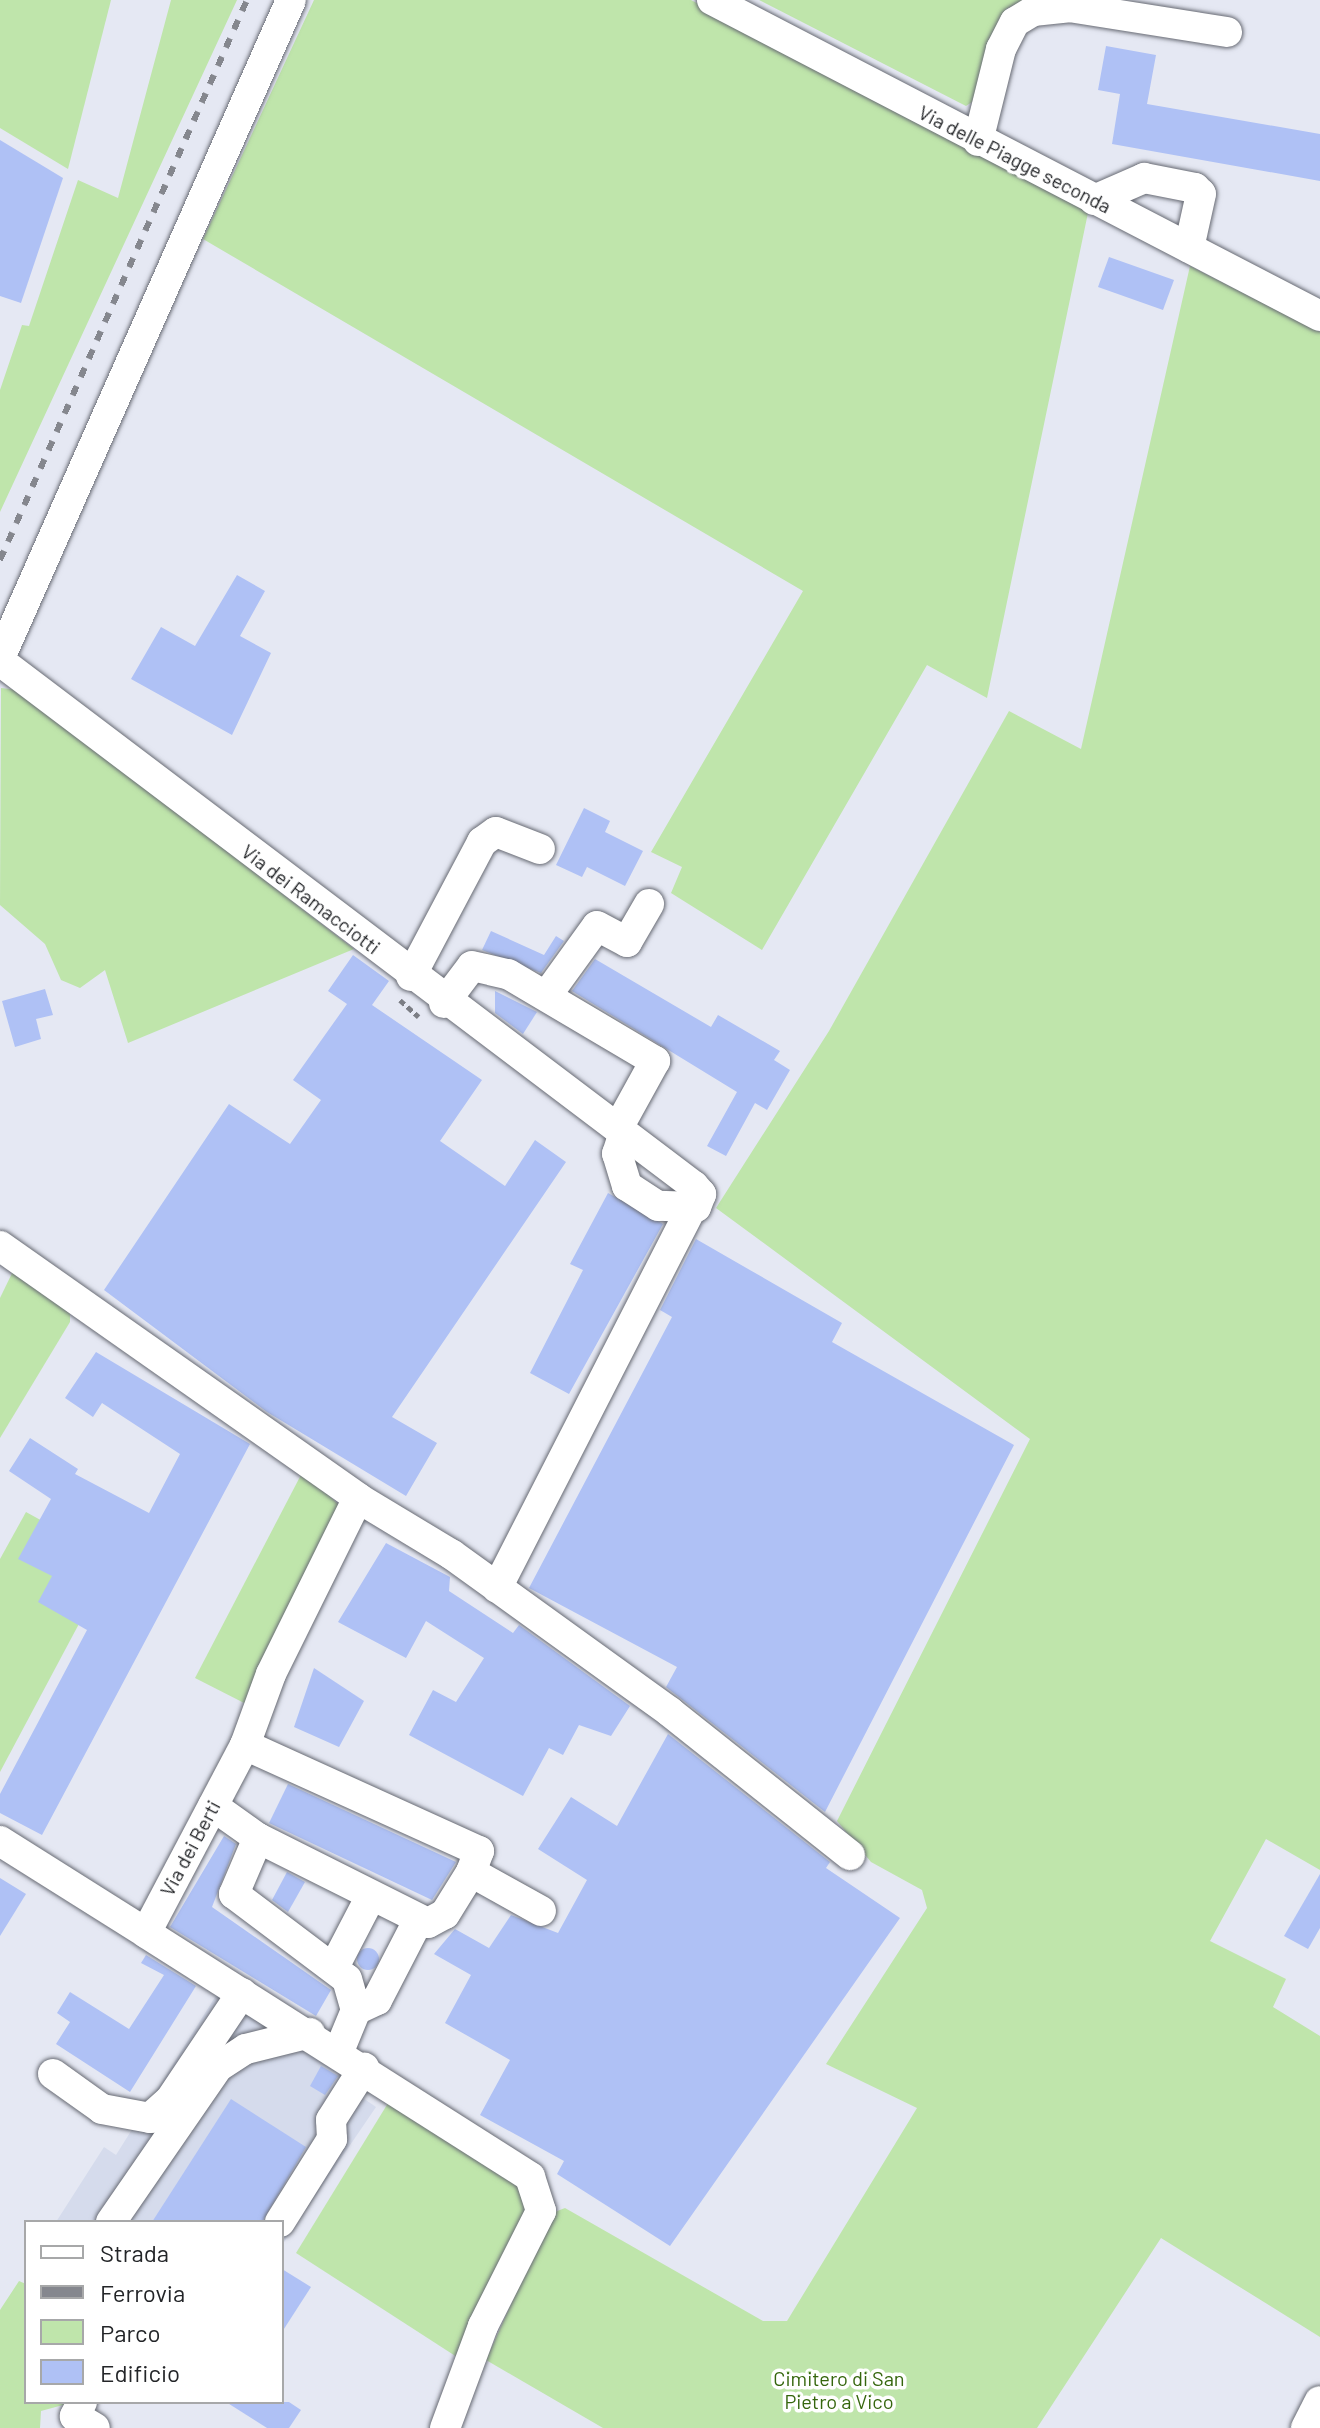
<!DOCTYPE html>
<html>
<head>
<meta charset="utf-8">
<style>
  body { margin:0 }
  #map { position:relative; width:1320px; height:2428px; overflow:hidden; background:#e5e8f3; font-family:Barlow,sans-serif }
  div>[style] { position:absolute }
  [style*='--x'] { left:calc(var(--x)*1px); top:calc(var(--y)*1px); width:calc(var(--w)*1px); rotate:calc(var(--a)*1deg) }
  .built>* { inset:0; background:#d5dbec }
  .green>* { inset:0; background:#bfe5ab }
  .building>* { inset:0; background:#afc1f5 }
  .round { border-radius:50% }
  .path>* { height:5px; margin-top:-2.5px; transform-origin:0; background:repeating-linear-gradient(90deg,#7b7d84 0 6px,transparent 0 10px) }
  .roads { filter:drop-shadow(0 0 2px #676a73) drop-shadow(0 0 2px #676a73) }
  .minor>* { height:30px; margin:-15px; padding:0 15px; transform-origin:15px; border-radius:15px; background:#fff }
  .rail>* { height:6px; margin-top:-3px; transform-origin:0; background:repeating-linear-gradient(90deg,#85878e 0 10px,transparent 0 20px) }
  span { translate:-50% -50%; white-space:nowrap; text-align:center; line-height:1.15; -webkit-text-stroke:7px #fff; paint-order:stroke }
  .street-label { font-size:20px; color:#232528 }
  .park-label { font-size:20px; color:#35660d }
  .legend { position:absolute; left:24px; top:2220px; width:260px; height:184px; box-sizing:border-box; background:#fff; border:2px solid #a7a8a9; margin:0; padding:10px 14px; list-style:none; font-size:24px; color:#232528 }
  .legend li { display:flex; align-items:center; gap:16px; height:40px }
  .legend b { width:40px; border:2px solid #a7a8a9 }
</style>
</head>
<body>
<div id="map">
  <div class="built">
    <div style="clip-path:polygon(217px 1994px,346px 2075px,341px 2083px,376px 2107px,282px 2245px,282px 2222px,56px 2222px,104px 2147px,116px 2155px)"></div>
  </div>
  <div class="green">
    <div style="clip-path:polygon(0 0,111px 0,68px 169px,0 128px)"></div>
    <div style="clip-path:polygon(171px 0,237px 0,0 512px,0 390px,22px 325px,29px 326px,78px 180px,118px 198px)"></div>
    <div style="clip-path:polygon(314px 0,691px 0,1089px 208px,987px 698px,927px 665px,762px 950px,671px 893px,682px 867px,651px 852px,803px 591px,203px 239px)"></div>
    <div style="clip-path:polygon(759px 0,1026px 0,1006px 9px,978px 98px,966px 106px)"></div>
    <div style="clip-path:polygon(1190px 266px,1320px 332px,1320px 1870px,1266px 1839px,1210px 1941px,1286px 1979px,1273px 2007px,1320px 2036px,1320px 2337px,1161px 2238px,1037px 2428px,603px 2428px,486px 2360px,552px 2213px,565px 2208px,763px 2321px,787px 2321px,917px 2108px,826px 2064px,927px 1908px,922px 1890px,871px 1862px,837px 1821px,1030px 1439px,716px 1208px,829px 1031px,1009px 711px,1081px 749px)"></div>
    <div style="clip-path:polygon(1px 688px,18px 690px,354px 949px,128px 1043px,105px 970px,80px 988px,61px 980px,45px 944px,0 905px)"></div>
    <div style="clip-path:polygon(16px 1265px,70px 1311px,70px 1322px,0 1438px,0 1298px)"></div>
    <div style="clip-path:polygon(303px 1471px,339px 1505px,250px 1706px,195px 1678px)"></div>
    <div style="clip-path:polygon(26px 1512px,113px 1560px,0 1772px,0 1559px)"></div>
    <div style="clip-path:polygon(393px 2095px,519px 2182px,530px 2209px,460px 2359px,296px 2253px)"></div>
    <div style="clip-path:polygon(19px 2281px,26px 2284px,26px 2402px,74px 2402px,41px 2411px,40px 2428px,0 2428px,0 2310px)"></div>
  </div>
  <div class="building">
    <div style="clip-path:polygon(1106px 46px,1156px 55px,1147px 104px,1320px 134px,1320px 181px,1112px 144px,1120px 94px,1098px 90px)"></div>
    <div style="clip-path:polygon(0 140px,63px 178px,21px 303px,0 296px)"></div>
    <div style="clip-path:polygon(1109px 257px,1174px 280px,1163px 310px,1098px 287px)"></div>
    <div style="clip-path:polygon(237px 575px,265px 591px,240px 636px,271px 653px,232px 735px,131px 679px,161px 627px,195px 646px)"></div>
    <div style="clip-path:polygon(584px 808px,610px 821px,605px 832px,643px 851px,625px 886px,587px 867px,582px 877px,556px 865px)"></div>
    <div style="clip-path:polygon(491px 931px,544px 955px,556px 936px,564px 941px,541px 973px,482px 950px)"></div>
    <div style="clip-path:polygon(353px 955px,389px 981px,372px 1005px,482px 1080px,440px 1141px,505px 1186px,535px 1140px,566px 1162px,392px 1417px,437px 1443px,406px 1496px,267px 1412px,104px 1290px,229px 1104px,290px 1144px,321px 1100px,293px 1080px,347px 1004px,328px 991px)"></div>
    <div style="clip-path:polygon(595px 959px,711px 1027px,718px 1015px,780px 1051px,774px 1060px,790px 1070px,767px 1110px,755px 1103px,726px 1156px,707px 1146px,737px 1092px,572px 991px)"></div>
    <div style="clip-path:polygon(45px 989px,53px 1015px,36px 1019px,41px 1039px,15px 1047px,2px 1001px)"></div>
    <div style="clip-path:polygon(495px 991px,537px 1012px,523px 1034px,495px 1013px)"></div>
    <div style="clip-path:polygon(608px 1193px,663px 1224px,569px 1394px,530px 1373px,583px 1270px,570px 1264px)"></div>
    <div style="clip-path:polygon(696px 1239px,842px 1323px,832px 1342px,1014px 1445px,825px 1812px,666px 1687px,677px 1667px,529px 1588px,672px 1317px,660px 1310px)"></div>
    <div style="clip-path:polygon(96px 1352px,250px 1444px,42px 1835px,0 1813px,0 1794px,87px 1630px,38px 1602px,52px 1576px,18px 1559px,51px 1499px,9px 1471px,30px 1438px,78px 1469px,75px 1474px,149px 1513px,180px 1454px,102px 1403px,93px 1417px,65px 1398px)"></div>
    <div style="clip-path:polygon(386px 1543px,450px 1577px,449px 1591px,513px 1633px,519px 1625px,630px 1706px,611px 1736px,579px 1725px,563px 1755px,549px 1748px,523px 1796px,409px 1735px,433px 1690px,456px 1702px,484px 1658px,426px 1621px,406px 1658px,338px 1622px)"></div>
    <div style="clip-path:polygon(314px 1668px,364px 1701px,339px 1747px,294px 1727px)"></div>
    <div style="clip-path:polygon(668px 1734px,830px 1862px,826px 1868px,900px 1918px,670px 2246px,557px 2174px,564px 2161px,480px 2115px,510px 2060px,445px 2023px,471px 1975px,434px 1954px,455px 1929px,489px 1948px,511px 1915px,558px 1933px,587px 1880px,538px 1849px,571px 1797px,617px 1826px)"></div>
    <div style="clip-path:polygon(288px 1784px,456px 1862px,432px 1900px,269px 1823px)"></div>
    <div style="clip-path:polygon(224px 1836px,236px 1844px,212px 1907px,331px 1990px,316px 2016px,170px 1927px)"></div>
    <div style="clip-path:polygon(287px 1872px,305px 1882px,288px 1912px,272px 1900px)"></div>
    <div style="clip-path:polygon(1320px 1874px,1320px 1928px,1308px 1949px,1284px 1936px)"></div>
    <div style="clip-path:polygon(0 1878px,26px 1894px,0 1936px)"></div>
    <div class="round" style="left:357px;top:1948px;width:22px;height:22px"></div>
    <div style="clip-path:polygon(146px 1955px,196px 1986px,130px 2092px,56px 2044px,70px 2022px,57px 2013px,70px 1992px,129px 2029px,164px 1975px,141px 1963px)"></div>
    <div style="clip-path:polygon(321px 2066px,338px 2076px,325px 2095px,310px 2086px)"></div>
    <div style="clip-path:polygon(231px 2099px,306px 2147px,262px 2222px,152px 2222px)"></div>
    <div style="clip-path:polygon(282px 2269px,311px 2287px,282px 2332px)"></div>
    <div style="clip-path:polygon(226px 2402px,289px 2402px,301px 2410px,289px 2428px,267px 2428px)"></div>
  </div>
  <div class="path">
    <div style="--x:400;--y:1000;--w:25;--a:42"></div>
  </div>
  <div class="roads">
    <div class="minor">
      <div style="--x:712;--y:0;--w:685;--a:27.46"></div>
      <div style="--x:978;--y:141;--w:95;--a:-76"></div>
      <div style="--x:1001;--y:49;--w:30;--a:-63"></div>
      <div style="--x:1015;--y:22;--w:21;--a:-31"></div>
      <div style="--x:1033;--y:11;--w:36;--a:-6"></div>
      <div style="--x:1069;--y:7;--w:160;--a:9"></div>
      <div style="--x:1094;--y:200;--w:55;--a:-23.7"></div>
      <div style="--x:1144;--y:178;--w:52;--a:11.1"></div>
      <div style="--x:1195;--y:188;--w:8;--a:45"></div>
      <div style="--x:1201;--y:194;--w:55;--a:102.5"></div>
      <div style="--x:0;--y:658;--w:719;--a:-66.14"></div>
      <div style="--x:0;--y:661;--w:870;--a:37.11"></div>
      <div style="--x:694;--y:1186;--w:11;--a:49"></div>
      <div style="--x:701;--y:1194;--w:14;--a:111"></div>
      <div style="--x:696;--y:1207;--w:38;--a:-178"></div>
      <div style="--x:658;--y:1206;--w:37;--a:-147"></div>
      <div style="--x:627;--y:1186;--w:34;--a:-107"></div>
      <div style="--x:617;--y:1154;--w:22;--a:-72"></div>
      <div style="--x:411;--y:976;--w:152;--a:-62.1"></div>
      <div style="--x:482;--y:842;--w:17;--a:-36"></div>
      <div style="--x:496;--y:832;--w:47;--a:21.1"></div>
      <div style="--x:547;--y:995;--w:85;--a:-54.1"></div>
      <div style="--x:597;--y:926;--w:34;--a:28"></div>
      <div style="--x:627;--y:942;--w:44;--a:-59.9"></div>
      <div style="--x:444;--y:1003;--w:46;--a:-52.9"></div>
      <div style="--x:472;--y:966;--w:37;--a:13"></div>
      <div style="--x:508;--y:974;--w:171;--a:30.6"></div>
      <div style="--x:655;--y:1061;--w:77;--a:118.9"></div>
      <div style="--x:0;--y:1246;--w:438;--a:35.1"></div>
      <div style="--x:358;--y:1498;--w:196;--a:116.3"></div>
      <div style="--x:271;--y:1674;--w:76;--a:110.1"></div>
      <div style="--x:245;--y:1745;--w:212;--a:117.8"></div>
      <div style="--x:146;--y:1933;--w:455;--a:32.4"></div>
      <div style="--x:530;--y:2177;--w:36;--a:72"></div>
      <div style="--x:541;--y:2211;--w:129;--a:116.8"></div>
      <div style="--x:483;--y:2326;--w:109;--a:110.4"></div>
      <div style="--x:358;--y:1498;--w:109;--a:31.1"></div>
      <div style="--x:451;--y:1554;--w:270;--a:35.8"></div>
      <div style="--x:670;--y:1712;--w:230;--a:38.5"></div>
      <div style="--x:497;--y:1588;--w:424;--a:-62.9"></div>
      <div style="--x:245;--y:1745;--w:257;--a:24.4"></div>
      <div style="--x:479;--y:1851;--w:22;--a:111"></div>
      <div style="--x:471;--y:1872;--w:80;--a:29.1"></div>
      <div style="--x:213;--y:1806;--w:55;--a:35.4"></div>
      <div style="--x:258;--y:1838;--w:190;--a:26.6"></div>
      <div style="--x:428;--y:1923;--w:19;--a:-28"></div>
      <div style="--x:445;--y:1914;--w:49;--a:-58.2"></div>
      <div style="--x:258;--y:1838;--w:61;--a:113.2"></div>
      <div style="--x:234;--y:1894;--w:141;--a:37"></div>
      <div style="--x:347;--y:1979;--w:32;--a:74"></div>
      <div style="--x:356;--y:2010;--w:44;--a:112.5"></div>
      <div style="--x:0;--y:1841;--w:173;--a:32.2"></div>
      <div style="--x:334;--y:1967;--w:80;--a:-62.5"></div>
      <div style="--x:356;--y:2010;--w:23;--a:-25"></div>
      <div style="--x:377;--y:2000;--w:91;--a:-62.6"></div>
      <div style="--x:53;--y:2074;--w:60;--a:35.5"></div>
      <div style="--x:102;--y:2109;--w:49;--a:10.6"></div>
      <div style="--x:150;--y:2118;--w:27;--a:-42"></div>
      <div style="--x:170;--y:2100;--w:129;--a:-56.1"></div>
      <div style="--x:111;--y:2222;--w:188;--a:-55.4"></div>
      <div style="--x:218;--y:2067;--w:33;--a:-33"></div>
      <div style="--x:246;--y:2049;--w:66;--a:-14"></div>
      <div style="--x:280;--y:2222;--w:98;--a:-57.9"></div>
      <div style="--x:332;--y:2139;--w:19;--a:-93"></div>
      <div style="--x:331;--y:2120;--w:62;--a:-57.6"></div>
      <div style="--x:82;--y:2402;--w:16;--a:117"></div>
      <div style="--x:75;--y:2416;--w:23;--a:31"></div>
      <div style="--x:1306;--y:2428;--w:30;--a:-63"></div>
    </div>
  </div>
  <div class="rail">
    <div style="--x:0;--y:560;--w:612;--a:-66.2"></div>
  </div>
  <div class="street-label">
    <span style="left:1015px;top:159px;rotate:27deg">Via delle Piagge seconda</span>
    <span style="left:311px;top:899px;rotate:37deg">Via dei Ramacciotti</span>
    <span style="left:190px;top:1848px;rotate:-62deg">Via dei Berti</span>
  </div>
  <div class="park-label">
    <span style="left:839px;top:2390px">Cimitero di San<br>Pietro a Vico</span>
  </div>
  <ul class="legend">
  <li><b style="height:10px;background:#fff"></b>Strada</li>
  <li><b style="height:10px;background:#85878e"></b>Ferrovia</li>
  <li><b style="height:22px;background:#bfe5ab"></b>Parco</li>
  <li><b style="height:22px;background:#afc1f5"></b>Edificio</li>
  </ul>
</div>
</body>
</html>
